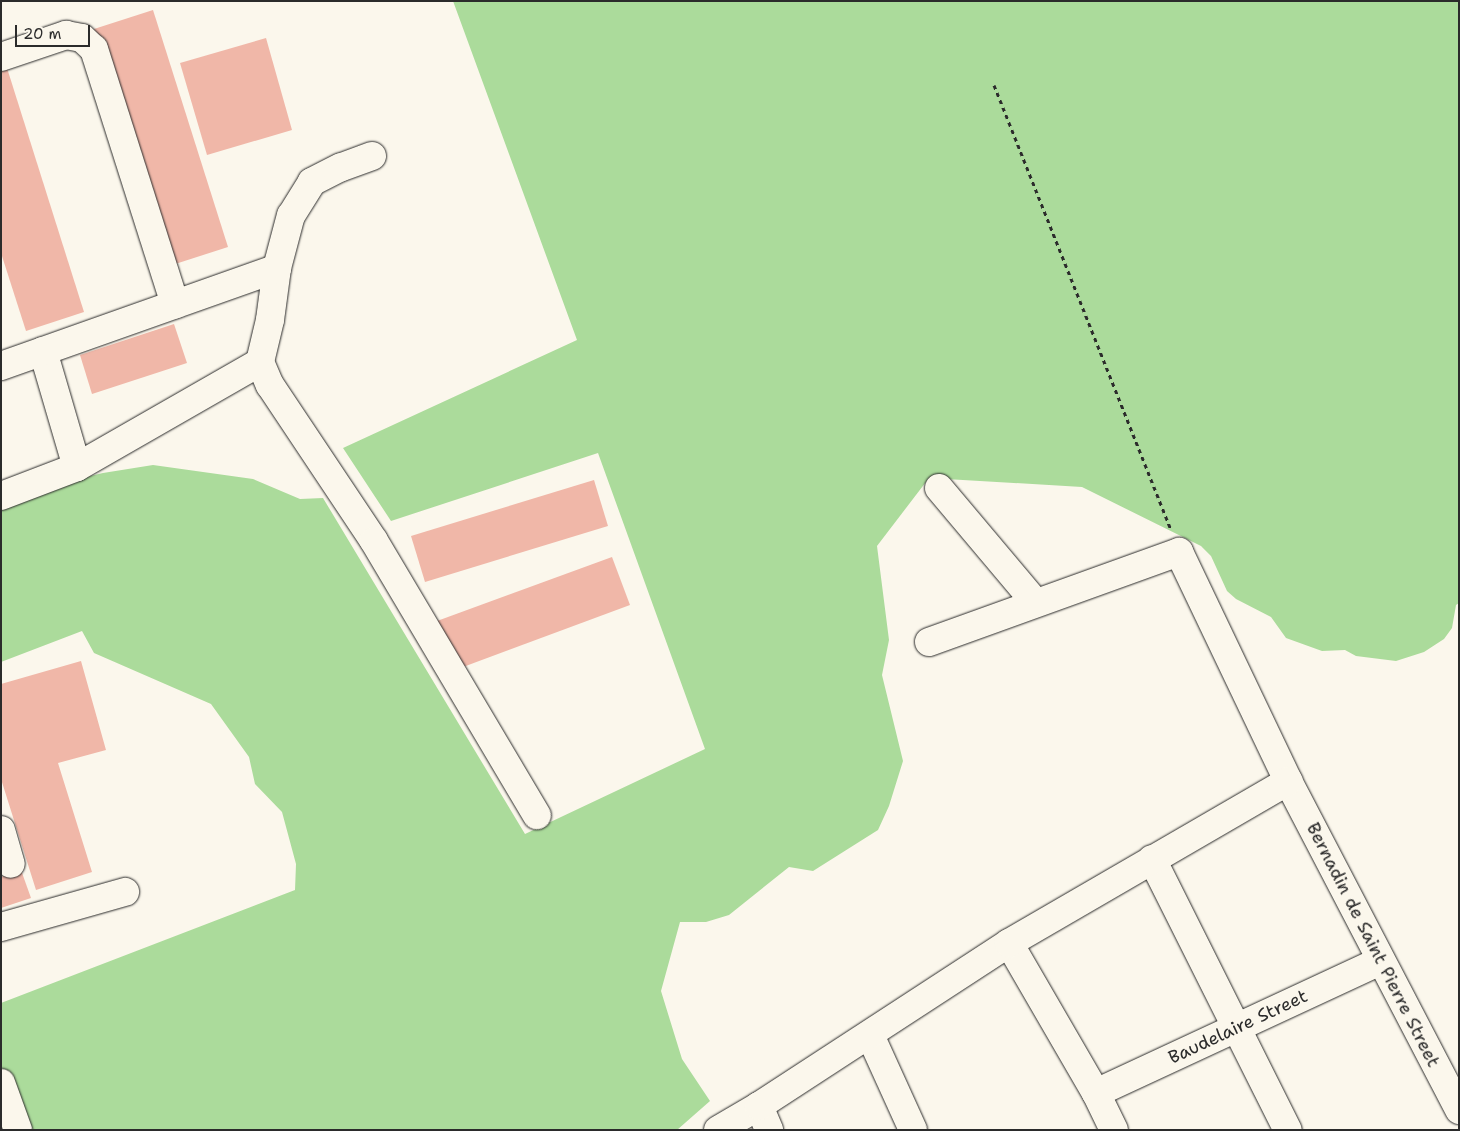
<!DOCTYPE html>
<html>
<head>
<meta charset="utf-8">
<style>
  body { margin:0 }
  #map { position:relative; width:1460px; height:1131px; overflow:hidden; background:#fbf7ec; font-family:"Shantell Sans",sans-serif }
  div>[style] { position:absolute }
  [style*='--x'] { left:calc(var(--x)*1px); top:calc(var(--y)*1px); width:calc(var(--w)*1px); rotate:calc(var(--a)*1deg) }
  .green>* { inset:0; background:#abdb9b }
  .building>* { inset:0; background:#f0b7a8 }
  .path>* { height:3px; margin-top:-1.5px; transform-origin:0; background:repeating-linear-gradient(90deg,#2b2b2b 0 4px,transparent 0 8px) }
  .roads { filter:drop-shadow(0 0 1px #2b2b2b) drop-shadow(0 0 1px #2b2b2b) }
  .minor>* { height:28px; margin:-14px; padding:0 14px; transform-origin:14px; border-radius:14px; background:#fbf7ec }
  span { translate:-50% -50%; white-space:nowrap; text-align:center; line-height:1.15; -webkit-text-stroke:5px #fbf7ec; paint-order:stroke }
  .street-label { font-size:18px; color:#2b2b2b }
  .frame { position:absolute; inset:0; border:2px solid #2b2b2b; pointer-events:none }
  .scale { position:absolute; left:15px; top:25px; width:75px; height:22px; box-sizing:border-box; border:2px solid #2b2b2b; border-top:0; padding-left:6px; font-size:15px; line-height:18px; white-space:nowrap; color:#2b2b2b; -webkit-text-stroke:4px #fbf7ec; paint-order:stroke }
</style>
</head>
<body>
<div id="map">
  <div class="green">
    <div style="clip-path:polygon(453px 1px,1459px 1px,1459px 603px,1456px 605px,1452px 628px,1444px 639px,1424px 652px,1396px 661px,1356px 656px,1345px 650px,1322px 651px,1286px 638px,1271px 617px,1236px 599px,1227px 591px,1211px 556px,1201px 546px,1082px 487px,929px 478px,877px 546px,889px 640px,882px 675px,903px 761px,889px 806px,878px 830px,813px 871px,789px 867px,729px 915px,706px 922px,680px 922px,661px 991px,682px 1059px,710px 1101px,677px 1130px,22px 1130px,1px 1073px,1px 1003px,295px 890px,296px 864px,282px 812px,255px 784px,249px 757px,211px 704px,94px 653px,82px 631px,1px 662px,1px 497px,103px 473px,153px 465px,253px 479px,300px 499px,323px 498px,525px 834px,705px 749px,598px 453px,391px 521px,343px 448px,577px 340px)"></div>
  </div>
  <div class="building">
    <div style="clip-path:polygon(153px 10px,228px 247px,169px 266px,94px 29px)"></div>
    <div style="clip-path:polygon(266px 38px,292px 130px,207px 155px,180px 63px)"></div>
    <div style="clip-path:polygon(7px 68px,84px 312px,26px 331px,1px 253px,1px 69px)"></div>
    <div style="clip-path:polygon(174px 324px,187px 363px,92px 394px,80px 355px)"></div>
    <div style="clip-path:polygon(594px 480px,608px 526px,425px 582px,411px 536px)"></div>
    <div style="clip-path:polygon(612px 557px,630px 605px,455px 670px,437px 621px)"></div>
    <div style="clip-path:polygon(81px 661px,106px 750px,58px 763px,92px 872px,36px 890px,1px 779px,1px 684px)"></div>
    <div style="clip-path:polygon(21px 870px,31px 898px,1px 908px,1px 877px)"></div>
  </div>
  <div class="path">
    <div style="--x:994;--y:85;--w:477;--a:68.3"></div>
  </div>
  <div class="roads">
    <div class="minor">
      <div style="--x:1;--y:57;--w:69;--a:-18.7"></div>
      <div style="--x:66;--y:35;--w:16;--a:11"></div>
      <div style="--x:82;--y:38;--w:16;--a:43"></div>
      <div style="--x:94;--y:49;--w:268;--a:72.4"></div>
      <div style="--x:372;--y:156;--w:33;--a:160"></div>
      <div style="--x:341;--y:167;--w:33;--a:153"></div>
      <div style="--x:312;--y:182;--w:39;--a:122"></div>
      <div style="--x:291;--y:215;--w:55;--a:104.8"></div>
      <div style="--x:277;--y:268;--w:52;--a:97.7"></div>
      <div style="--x:270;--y:320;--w:43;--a:103.4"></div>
      <div style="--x:260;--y:362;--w:25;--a:67"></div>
      <div style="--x:270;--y:385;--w:187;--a:56.3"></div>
      <div style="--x:374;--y:541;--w:319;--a:59.3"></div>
      <div style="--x:43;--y:351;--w:121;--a:73.7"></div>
      <div style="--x:1;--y:366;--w:293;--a:-19.5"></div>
      <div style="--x:939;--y:488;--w:150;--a:49.9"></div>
      <div style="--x:1;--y:496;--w:81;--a:-20.9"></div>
      <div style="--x:77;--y:467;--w:211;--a:-29.8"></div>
      <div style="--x:929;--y:642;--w:266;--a:-19.8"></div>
      <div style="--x:1179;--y:552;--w:254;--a:64.5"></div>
      <div style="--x:1288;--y:781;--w:371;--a:62.5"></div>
      <div style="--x:1;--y:830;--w:35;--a:74"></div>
      <div style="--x:1152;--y:859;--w:303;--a:63.4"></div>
      <div style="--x:1;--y:927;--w:129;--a:-15.8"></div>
      <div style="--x:1009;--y:943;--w:173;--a:59.9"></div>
      <div style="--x:1096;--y:1093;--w:41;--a:64.1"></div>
      <div style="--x:870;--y:1035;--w:104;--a:65.6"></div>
      <div style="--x:1;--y:1083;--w:50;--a:70.1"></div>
      <div style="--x:1096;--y:1093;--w:314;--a:-24.9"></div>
      <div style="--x:759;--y:1106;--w:26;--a:67"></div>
      <div style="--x:718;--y:1130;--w:48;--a:-30.3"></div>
      <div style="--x:759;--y:1106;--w:298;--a:-33.1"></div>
      <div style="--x:1009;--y:943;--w:323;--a:-30.1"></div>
    </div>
  </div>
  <div class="street-label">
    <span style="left:1373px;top:945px;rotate:63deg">Bernadin de Saint Pierre Street</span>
    <span style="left:1238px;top:1027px;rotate:-25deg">Baudelaire Street</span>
  </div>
  <div class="frame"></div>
  <div class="scale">20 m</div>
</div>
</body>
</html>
